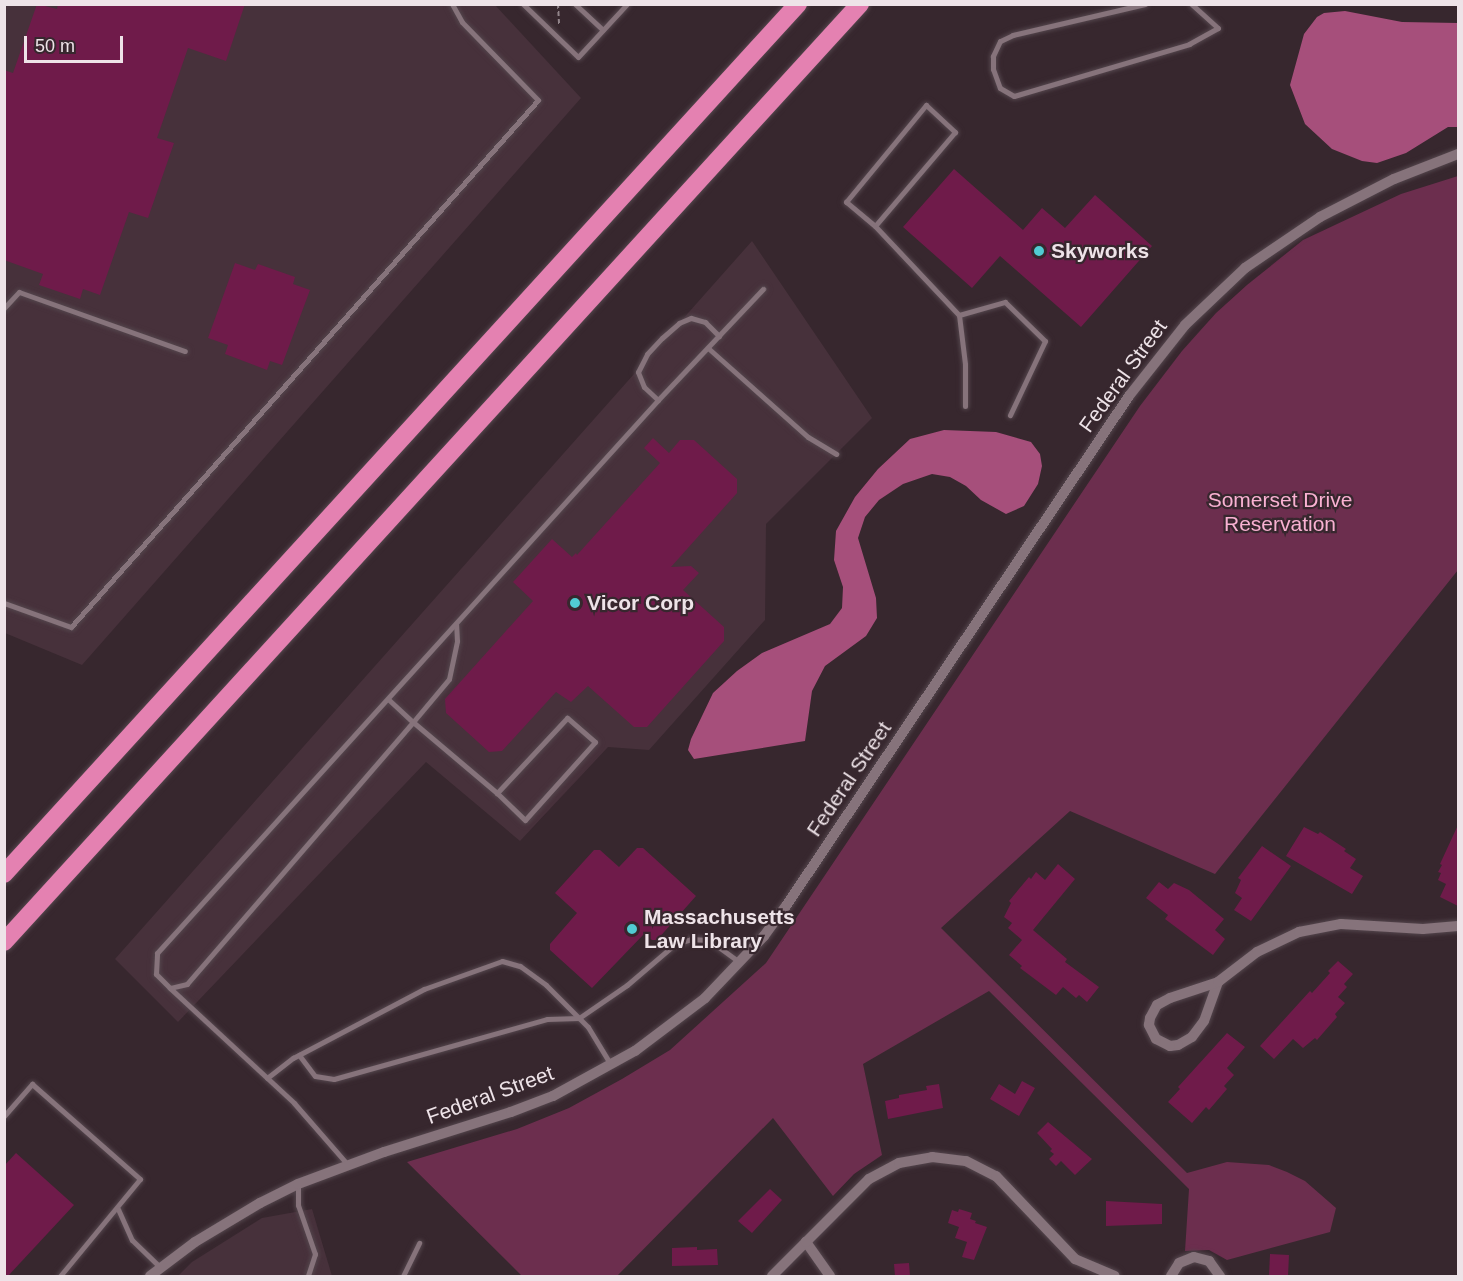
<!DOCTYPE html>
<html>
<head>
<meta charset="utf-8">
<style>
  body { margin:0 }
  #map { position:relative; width:1463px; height:1281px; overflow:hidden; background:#37272e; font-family:Arial,sans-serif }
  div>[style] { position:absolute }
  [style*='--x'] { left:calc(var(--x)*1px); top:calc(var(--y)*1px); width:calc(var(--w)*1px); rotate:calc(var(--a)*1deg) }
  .built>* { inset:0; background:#47313b }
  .green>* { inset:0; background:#6c2e4e }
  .water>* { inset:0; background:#a64f7b }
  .building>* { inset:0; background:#6f1b4a }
  .path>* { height:2px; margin-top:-1px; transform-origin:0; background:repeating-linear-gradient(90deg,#92858b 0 4.5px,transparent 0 7.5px) }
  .roads { filter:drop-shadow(0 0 2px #54464d) drop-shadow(0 0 2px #54464d) }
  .service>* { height:5px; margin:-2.5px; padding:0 2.5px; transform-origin:2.5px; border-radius:2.5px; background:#86737b }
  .minor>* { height:10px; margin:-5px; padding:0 5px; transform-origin:5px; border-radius:5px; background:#86737b }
  .motorway>* { height:18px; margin:-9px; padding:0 9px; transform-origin:9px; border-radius:9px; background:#e481b1 }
  .dots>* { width:16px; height:16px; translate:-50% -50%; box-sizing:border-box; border:3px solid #37272e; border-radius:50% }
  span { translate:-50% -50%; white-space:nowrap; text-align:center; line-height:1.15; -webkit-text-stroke:4.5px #37272e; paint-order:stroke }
  .poi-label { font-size:21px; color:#eee3e8; font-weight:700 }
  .left { translate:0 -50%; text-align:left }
  .street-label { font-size:21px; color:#eee3e8 }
  .park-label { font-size:21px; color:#f9b1d2 }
  .frame { position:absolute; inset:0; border:6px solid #eee3e8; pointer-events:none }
  .scale { position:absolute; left:24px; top:36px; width:99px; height:27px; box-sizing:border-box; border:3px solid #eee3e8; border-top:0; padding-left:8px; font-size:18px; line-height:21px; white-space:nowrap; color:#eee3e8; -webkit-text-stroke:4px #37272e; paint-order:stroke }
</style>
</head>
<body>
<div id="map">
  <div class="built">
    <div style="clip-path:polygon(4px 5px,495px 5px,581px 98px,82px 665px,5px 633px)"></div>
    <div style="clip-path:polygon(752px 241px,872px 418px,766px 524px,765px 620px,649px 750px,608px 747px,520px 841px,426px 762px,178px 1022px,115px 959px)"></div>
    <div style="clip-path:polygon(312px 1209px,332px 1276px,178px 1276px,192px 1262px,262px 1218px)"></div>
  </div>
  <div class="green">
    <div style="clip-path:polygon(1458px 176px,1458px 570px,1215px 874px,1070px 811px,941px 928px,1187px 1173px,1227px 1162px,1269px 1165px,1287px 1172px,1305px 1181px,1336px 1208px,1330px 1232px,1227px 1260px,1209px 1250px,1185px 1251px,1189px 1189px,989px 991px,863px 1064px,882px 1155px,854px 1174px,833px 1196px,773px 1118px,617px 1276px,522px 1276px,407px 1162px,517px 1129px,569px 1108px,622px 1079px,670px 1050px,766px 963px,1140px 406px,1182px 351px,1216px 313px,1247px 285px,1303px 240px,1401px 194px)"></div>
  </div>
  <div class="water">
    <div style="clip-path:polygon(1345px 11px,1402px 22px,1458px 23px,1458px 127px,1448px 127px,1406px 153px,1377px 163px,1362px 161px,1332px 149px,1305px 124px,1290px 85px,1304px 34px,1317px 17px,1324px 13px)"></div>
    <div style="clip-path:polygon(944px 430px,996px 432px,1031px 442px,1040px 454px,1042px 466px,1038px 484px,1024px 506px,1006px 514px,981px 500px,966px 486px,950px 477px,932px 474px,903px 484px,879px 500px,865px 517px,858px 538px,876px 598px,877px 618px,866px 636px,825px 666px,812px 691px,805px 741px,694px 759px,688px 750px,691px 739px,713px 693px,737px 671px,762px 653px,830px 624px,842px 608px,843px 587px,834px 560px,836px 531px,855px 497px,878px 469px,910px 439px)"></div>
  </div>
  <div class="building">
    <div style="clip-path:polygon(37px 4px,57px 9px,58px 4px,245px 4px,226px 61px,188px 48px,157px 138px,174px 143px,148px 218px,129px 212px,100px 295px,83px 289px,80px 299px,39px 285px,43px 274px,4px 260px,4px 70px,13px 73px)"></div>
    <div style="clip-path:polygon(954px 169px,1023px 230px,1042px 208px,1065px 228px,1095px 195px,1152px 246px,1081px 327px,1000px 256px,972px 288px,903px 227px)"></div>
    <div style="clip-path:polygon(235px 263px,255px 270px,258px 264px,295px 277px,293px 284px,310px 290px,282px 365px,270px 361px,267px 370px,225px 354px,228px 345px,208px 338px)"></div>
    <div style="clip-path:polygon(653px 438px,669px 453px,680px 440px,694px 440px,737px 479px,737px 493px,671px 567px,691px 566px,699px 573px,683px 590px,724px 627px,724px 641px,647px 727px,634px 727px,588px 686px,571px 702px,556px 692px,502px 751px,489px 752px,446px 713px,445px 699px,533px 601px,513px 582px,552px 539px,572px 557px,576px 553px,577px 555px,660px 463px,644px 448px)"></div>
    <div style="clip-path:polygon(1458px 825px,1458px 906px,1440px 897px,1446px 884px,1438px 880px,1441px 873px,1438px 872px,1442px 865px,1440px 864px)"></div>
    <div style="clip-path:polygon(1304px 827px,1318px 834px,1320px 832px,1346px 849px,1344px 851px,1356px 859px,1350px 868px,1363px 876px,1352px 894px,1286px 856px)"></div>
    <div style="clip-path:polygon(1262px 846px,1291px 866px,1251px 921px,1234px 910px,1242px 898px,1235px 893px,1241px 880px,1238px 878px)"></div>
    <div style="clip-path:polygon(637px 848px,643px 848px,696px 896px,657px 940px,652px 940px,644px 934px,592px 988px,550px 950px,550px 944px,577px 913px,555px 893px,594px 850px,600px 850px,619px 867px)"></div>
    <div style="clip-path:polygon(1058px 864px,1075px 879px,1033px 930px,1067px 959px,1065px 962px,1099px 987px,1087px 1002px,1079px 995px,1076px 998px,1063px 987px,1056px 995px,1020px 968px,1022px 966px,1009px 955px,1022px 940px,1008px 928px,1012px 923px,1004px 917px,1011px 903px,1009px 901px,1029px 877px,1031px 879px,1036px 872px,1045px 880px)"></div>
    <div style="clip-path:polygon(1159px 882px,1168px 889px,1174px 883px,1189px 890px,1224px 919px,1215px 930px,1225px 939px,1213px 955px,1165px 919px,1168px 915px,1146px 898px)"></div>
    <div style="clip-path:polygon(1338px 961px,1353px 974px,1344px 984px,1347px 987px,1338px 997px,1345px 1003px,1335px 1014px,1337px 1017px,1317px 1040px,1315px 1038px,1303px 1048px,1293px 1039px,1274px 1059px,1260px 1046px,1310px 991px,1312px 993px,1330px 973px,1328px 971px)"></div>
    <div style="clip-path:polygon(1227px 1033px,1245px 1047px,1227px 1068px,1234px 1075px,1224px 1086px,1227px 1089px,1209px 1110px,1206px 1107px,1192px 1123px,1168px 1102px,1180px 1089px,1178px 1087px)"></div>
    <div style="clip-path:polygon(1022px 1081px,1035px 1088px,1019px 1116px,990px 1099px,999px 1084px,1015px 1094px)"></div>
    <div style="clip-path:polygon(939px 1084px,943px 1108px,888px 1119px,885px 1101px,899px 1098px,899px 1095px,927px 1090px,926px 1086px)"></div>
    <div style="clip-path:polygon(1048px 1122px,1092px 1159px,1075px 1175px,1061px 1161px,1056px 1166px,1049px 1159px,1054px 1154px,1050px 1151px,1052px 1149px,1037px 1133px)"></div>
    <div style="clip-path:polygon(16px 1153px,74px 1205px,8px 1276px,4px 1276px,4px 1166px)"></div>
    <div style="clip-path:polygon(770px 1189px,782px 1200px,752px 1233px,738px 1221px)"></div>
    <div style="clip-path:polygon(1106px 1201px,1162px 1204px,1162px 1224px,1106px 1226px)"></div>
    <div style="clip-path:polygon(959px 1209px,972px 1213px,970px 1219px,976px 1221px,975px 1223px,987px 1227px,974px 1260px,962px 1257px,967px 1242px,955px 1238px,959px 1227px,948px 1223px,952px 1210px,958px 1212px)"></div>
    <div style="clip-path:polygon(697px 1247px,697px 1250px,717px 1249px,718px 1265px,672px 1266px,672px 1248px)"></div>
    <div style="clip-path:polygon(1270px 1254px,1289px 1255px,1288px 1276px,1269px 1276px)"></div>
    <div style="clip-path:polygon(909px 1263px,910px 1276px,895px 1276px,894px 1264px)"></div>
  </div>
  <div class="path">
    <div style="--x:558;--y:4;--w:22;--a:87"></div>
  </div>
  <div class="roads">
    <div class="service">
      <div style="--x:523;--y:4;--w:76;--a:43.9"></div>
      <div style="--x:578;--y:57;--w:72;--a:-47.2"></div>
      <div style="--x:575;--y:4;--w:38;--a:43"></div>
      <div style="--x:1145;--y:4;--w:136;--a:166.8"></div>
      <div style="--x:1013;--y:35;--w:14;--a:155"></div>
      <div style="--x:1000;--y:41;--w:17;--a:115"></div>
      <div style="--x:993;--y:56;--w:13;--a:90"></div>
      <div style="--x:993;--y:69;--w:20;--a:70"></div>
      <div style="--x:1000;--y:88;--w:16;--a:30"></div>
      <div style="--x:1014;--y:96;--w:183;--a:-16.5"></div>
      <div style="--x:1189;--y:44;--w:33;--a:-29"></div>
      <div style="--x:1218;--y:28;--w:36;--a:-138"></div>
      <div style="--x:875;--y:226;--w:38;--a:-140"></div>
      <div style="--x:846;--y:202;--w:126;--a:-50.5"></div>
      <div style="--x:926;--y:105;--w:40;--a:43"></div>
      <div style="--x:955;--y:132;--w:123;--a:130.4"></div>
      <div style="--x:875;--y:226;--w:122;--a:46.7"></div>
      <div style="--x:959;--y:315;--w:49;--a:83"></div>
      <div style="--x:965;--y:364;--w:42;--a:90"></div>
      <div style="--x:4;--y:308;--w:22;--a:-47"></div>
      <div style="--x:19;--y:292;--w:176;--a:19.6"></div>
      <div style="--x:959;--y:315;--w:48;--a:-15.8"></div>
      <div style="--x:1005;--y:302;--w:56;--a:44.3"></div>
      <div style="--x:1045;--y:341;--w:82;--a:115.3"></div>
      <div style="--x:708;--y:348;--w:134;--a:41.7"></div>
      <div style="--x:808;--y:437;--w:33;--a:31"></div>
      <div style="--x:658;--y:400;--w:19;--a:-137"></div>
      <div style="--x:644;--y:387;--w:16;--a:-112"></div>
      <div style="--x:638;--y:372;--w:20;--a:-63"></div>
      <div style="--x:647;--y:354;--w:22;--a:-47"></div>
      <div style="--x:662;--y:338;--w:23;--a:-41"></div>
      <div style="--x:679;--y:323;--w:13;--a:-23"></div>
      <div style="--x:691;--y:318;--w:15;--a:16"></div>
      <div style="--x:705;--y:322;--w:20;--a:45"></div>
      <div style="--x:4;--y:603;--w:71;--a:19.7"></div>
      <div style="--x:71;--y:627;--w:704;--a:-48.45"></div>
      <div style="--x:538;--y:100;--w:109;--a:-134.3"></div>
      <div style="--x:462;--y:22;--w:21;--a:-119"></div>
      <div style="--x:388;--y:699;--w:34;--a:43"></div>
      <div style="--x:413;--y:722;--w:56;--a:-50.1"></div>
      <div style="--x:449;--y:679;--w:39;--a:-78"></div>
      <div style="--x:457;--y:641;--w:17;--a:-93"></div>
      <div style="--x:497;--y:793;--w:39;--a:44"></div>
      <div style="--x:525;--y:820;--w:105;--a:-48.1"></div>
      <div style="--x:595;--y:742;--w:37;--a:-139"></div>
      <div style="--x:567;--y:718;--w:103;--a:133"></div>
      <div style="--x:497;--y:793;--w:110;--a:-139.8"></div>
      <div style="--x:413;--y:722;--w:346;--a:130.8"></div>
      <div style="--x:187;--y:984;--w:17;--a:167"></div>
      <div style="--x:170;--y:988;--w:20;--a:-135"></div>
      <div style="--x:156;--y:974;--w:21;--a:-87"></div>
      <div style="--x:157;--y:953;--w:746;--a:-47.82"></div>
      <div style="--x:658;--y:400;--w:153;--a:-46.6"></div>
      <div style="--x:170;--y:988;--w:169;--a:42.8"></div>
      <div style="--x:294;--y:1103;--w:82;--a:48.9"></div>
      <div style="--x:299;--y:1055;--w:26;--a:53"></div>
      <div style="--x:315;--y:1076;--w:19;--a:9"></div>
      <div style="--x:334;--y:1079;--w:221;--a:-15.7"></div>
      <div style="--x:547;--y:1019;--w:32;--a:-2"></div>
      <div style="--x:579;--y:1018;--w:58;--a:-34.5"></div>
      <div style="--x:627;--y:985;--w:63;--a:-40.5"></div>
      <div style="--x:675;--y:944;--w:17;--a:-17"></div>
      <div style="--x:691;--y:939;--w:18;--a:3"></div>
      <div style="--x:709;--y:940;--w:37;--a:36"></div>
      <div style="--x:267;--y:1078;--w:33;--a:-38"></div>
      <div style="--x:293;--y:1058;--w:148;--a:-27.8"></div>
      <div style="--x:424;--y:989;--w:83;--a:-19.7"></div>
      <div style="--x:502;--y:961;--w:19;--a:16"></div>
      <div style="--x:520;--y:966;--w:32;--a:36"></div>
      <div style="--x:546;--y:985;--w:59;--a:45"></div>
      <div style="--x:588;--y:1027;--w:44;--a:58.8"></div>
      <div style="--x:4;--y:1116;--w:43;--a:-48.8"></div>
      <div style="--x:32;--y:1084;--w:144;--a:41.3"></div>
      <div style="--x:140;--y:1179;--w:126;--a:129.5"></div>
      <div style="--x:298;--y:1184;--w:21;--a:90"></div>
      <div style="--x:298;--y:1205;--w:52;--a:70.9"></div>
      <div style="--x:315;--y:1254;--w:23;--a:108"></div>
      <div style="--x:118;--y:1209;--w:34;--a:66"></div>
      <div style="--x:132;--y:1240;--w:39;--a:44"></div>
      <div style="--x:403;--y:1276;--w:37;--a:-64"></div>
    </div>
    <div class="minor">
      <div style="--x:1218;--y:982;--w:41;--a:109.7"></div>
      <div style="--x:1204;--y:1021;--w:20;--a:127"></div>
      <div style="--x:1192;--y:1037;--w:16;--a:150"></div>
      <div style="--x:1178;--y:1045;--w:8;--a:173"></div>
      <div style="--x:1170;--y:1046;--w:16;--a:-153"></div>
      <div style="--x:1156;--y:1039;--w:16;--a:-117"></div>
      <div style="--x:1149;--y:1025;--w:7;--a:-82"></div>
      <div style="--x:1150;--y:1018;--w:15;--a:-62"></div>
      <div style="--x:1157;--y:1005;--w:15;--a:-28"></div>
      <div style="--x:1170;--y:998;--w:51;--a:-18.4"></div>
      <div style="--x:1218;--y:982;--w:49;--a:-37.6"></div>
      <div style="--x:1257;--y:952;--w:47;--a:-25.5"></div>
      <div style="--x:1299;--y:932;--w:43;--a:-10.8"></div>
      <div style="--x:1341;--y:924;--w:82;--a:3.5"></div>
      <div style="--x:1423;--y:929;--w:35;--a:-5"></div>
      <div style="--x:150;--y:1276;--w:56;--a:-37.1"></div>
      <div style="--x:195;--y:1242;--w:76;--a:-31"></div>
      <div style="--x:260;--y:1203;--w:42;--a:-26.6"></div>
      <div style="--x:298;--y:1184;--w:92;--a:-20.4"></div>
      <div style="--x:384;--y:1152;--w:133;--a:-17.5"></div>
      <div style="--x:511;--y:1112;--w:45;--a:-20.9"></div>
      <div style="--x:553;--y:1096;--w:94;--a:-28.8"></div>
      <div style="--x:635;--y:1051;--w:88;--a:-37.1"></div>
      <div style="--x:705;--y:998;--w:86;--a:-46.4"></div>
      <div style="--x:764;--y:936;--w:37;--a:-54"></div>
      <div style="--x:786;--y:906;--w:615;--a:-56.08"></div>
      <div style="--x:1129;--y:396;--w:90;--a:-51.7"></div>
      <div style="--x:1185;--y:325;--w:83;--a:-43.5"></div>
      <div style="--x:1245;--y:268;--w:91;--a:-34.2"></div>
      <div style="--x:1320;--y:217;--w:83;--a:-27.2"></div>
      <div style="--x:1394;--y:179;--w:69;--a:-21.3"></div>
      <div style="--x:772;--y:1276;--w:48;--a:-45"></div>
      <div style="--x:830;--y:1276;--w:42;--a:-125.2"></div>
      <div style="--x:806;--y:1242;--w:89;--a:-45"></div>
      <div style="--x:869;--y:1179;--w:34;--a:-28"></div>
      <div style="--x:899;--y:1163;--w:34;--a:-10"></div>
      <div style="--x:932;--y:1157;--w:34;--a:7"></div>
      <div style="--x:966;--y:1161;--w:34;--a:27"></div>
      <div style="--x:996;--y:1176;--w:115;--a:46.4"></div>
      <div style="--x:1075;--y:1259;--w:43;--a:23"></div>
      <div style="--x:1171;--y:1276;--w:15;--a:-58"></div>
      <div style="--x:1179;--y:1263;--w:16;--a:-22"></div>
      <div style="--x:1194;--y:1257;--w:16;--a:15"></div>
      <div style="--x:1209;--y:1261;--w:19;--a:54"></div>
    </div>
    <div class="motorway">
      <div style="--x:4;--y:874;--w:1178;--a:-47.62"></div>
      <div style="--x:4;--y:942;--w:1270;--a:-47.62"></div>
    </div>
  </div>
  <div class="dots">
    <div style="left:1039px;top:251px;background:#51ccd3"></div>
    <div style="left:575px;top:603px;background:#51ccd3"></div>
    <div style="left:632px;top:929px;background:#51ccd3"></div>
  </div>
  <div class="poi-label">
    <span class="left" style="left:1051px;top:251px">Skyworks</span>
    <span class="left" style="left:587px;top:603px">Vicor Corp</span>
    <span class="left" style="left:644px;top:929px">Massachusetts<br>Law Library</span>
  </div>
  <div class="street-label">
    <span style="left:1123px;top:376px;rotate:-54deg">Federal Street</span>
    <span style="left:849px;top:779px;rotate:-56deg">Federal Street</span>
    <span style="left:490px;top:1095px;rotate:-20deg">Federal Street</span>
  </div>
  <div class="park-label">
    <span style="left:1280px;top:512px">Somerset Drive<br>Reservation</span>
  </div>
  <div class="frame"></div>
  <div class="scale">50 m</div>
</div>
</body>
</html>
